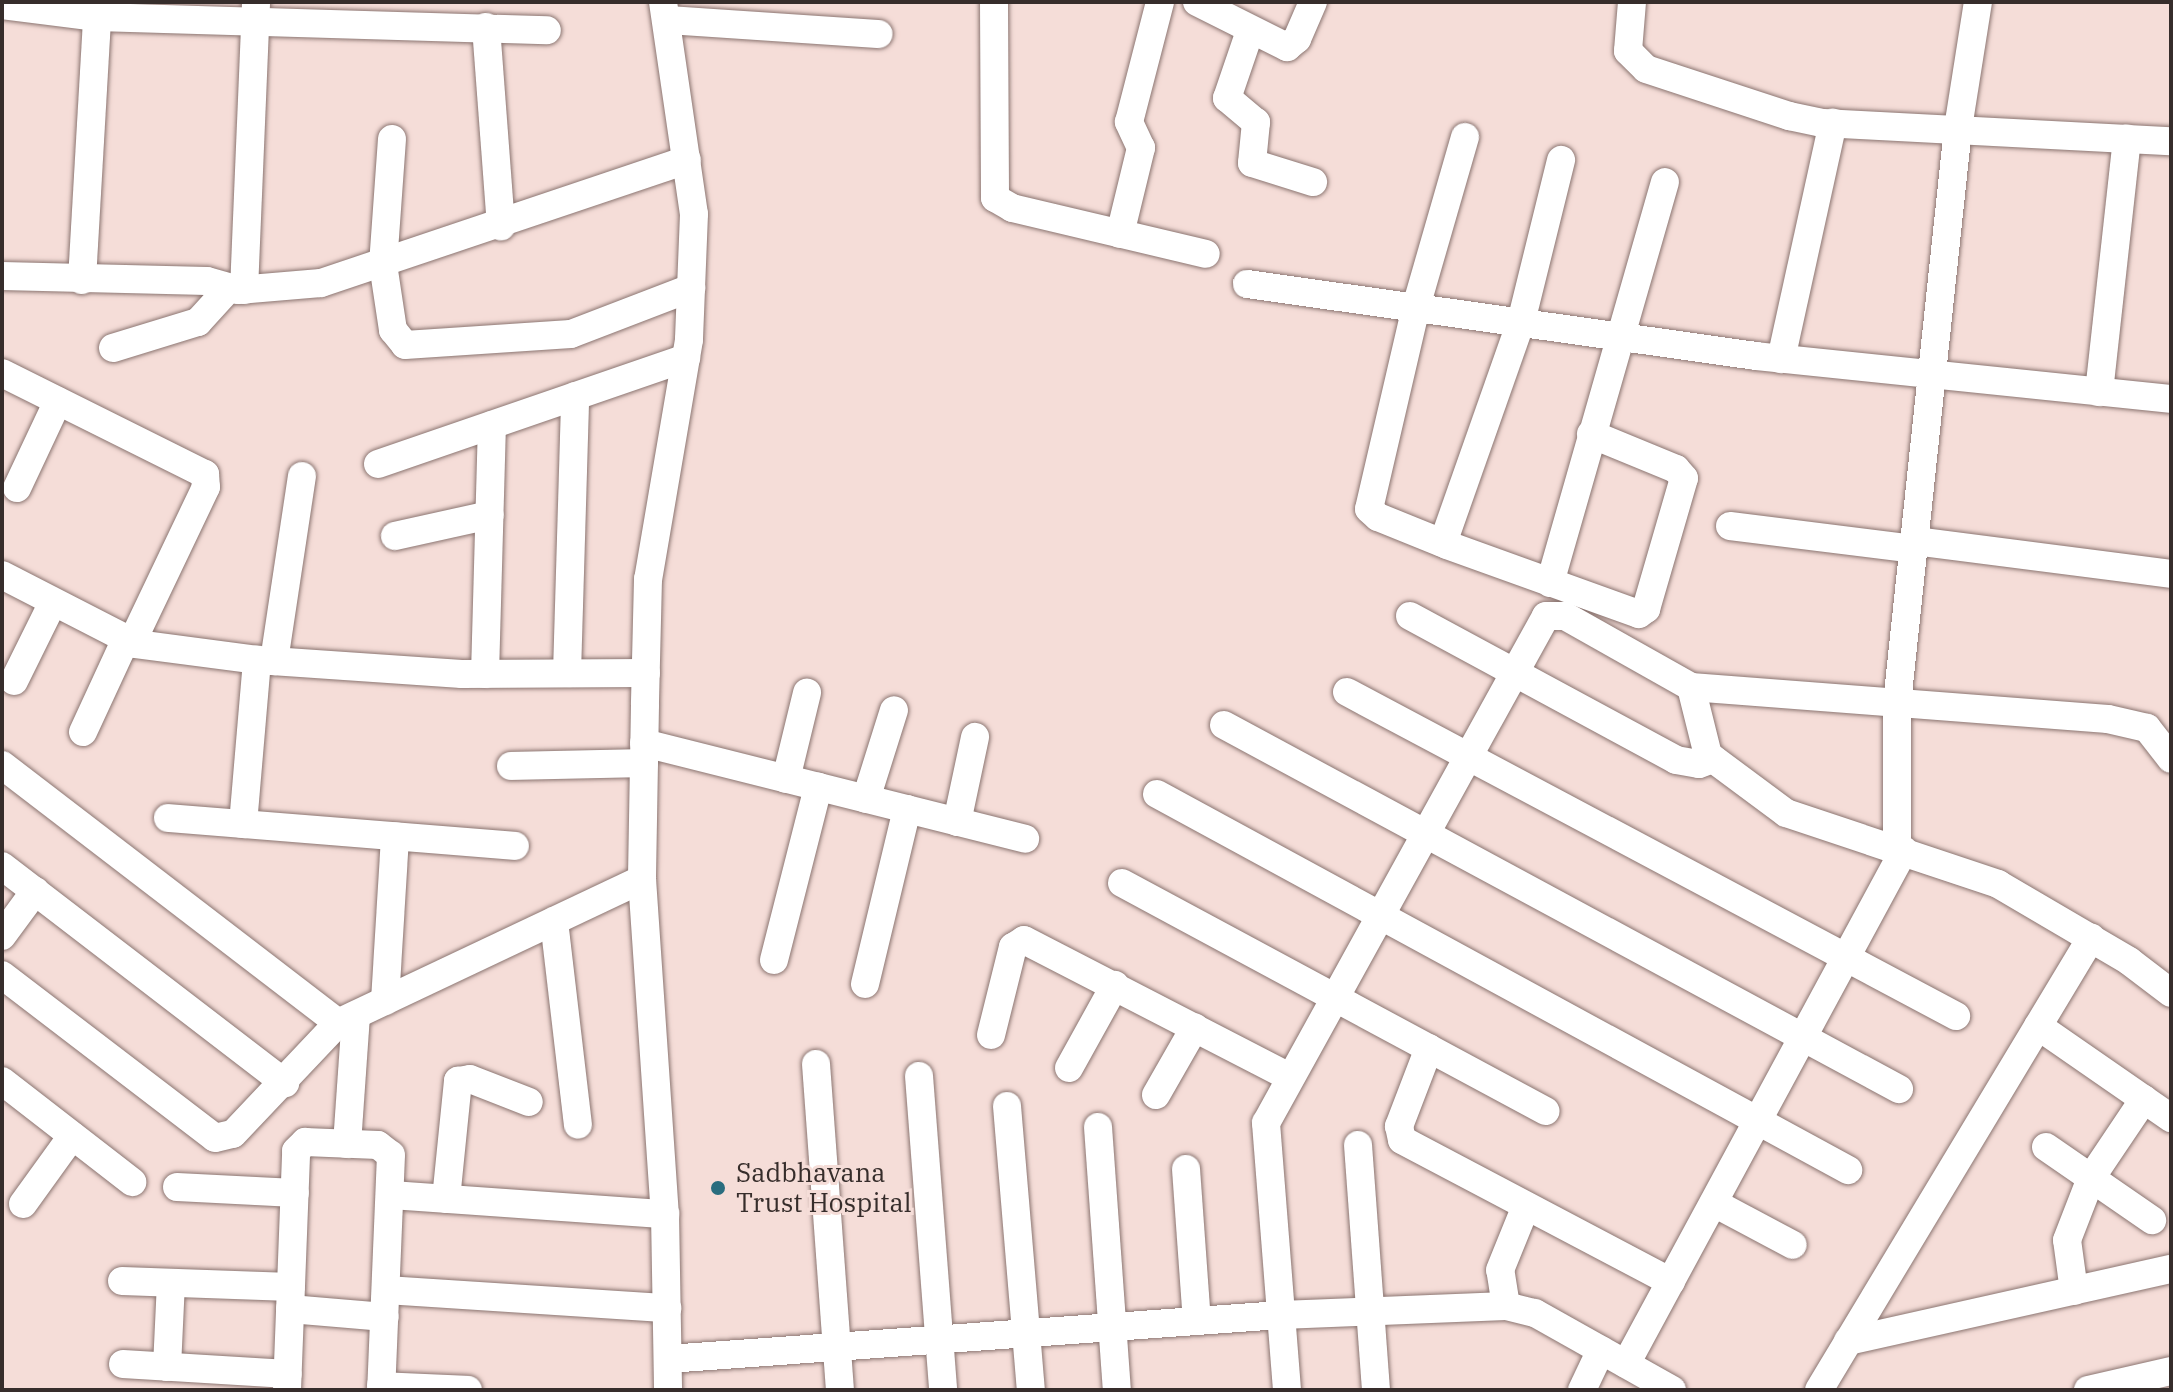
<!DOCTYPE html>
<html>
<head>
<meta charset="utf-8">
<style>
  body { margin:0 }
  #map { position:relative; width:2173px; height:1392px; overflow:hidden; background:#f5ddd8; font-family:"IBM Plex Serif",serif }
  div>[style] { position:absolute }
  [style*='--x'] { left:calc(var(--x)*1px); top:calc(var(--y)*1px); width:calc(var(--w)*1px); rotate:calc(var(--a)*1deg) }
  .roads { filter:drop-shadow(0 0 2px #8b7571) drop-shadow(0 0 2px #8b7571) }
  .minor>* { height:28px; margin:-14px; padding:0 14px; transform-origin:14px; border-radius:14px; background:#fff }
  .dots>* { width:22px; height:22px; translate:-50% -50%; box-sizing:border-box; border:4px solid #f5ddd8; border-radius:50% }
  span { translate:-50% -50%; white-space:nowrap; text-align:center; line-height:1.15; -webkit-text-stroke:6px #f5ddd8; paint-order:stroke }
  .poi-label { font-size:26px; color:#362d2b }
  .left { translate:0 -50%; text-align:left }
  .frame { position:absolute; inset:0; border:4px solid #362d2b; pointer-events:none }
</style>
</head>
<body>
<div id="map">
  <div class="roads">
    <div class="minor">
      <div style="--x:663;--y:2;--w:214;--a:81.7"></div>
      <div style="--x:694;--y:214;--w:126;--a:92.3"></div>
      <div style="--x:689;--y:340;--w:242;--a:99.7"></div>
      <div style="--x:648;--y:579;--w:126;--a:91.4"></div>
      <div style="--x:645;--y:705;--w:174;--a:91"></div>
      <div style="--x:642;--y:879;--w:336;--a:86.1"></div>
      <div style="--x:665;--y:1214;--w:176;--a:89"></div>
      <div style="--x:994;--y:2;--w:196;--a:89.7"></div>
      <div style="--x:995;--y:198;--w:20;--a:30"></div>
      <div style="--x:1012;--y:208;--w:199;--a:13.3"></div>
      <div style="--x:1197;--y:2;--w:101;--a:26.6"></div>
      <div style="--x:1287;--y:47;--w:13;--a:-39"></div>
      <div style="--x:1297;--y:39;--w:40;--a:-66.6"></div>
      <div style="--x:1632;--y:2;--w:49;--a:94.7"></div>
      <div style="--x:1628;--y:51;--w:25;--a:45"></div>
      <div style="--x:1646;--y:69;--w:151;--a:18.2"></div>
      <div style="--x:1789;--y:116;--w:34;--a:12"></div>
      <div style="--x:1822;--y:123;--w:349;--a:3"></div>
      <div style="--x:2;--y:5;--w:96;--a:7.2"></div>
      <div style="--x:97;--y:17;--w:450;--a:1.7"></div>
      <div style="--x:667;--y:20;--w:212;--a:3.8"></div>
      <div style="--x:486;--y:27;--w:200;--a:85.7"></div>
      <div style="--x:1250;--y:31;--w:71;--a:108.9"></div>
      <div style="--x:1227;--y:98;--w:38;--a:40"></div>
      <div style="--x:1256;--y:122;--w:41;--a:95.6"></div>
      <div style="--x:1252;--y:163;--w:64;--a:17.3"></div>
      <div style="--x:1465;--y:137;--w:177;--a:106.1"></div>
      <div style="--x:1416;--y:307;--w:207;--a:103.1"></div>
      <div style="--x:1369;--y:509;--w:12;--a:42"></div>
      <div style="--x:1378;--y:517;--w:74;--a:22.1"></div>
      <div style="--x:1447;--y:545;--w:204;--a:19.8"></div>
      <div style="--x:1639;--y:614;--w:9;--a:-36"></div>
      <div style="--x:1646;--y:609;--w:136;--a:-73.8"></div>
      <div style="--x:1684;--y:478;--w:12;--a:-132"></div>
      <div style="--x:1676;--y:469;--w:92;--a:-157.6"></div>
      <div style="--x:392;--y:139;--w:125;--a:94.1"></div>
      <div style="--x:383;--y:264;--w:67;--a:81.4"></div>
      <div style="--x:393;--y:330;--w:19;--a:51"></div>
      <div style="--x:405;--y:345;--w:166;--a:-3.8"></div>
      <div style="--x:571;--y:334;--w:129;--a:-21"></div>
      <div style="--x:1120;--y:234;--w:89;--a:-76.3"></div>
      <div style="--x:1141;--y:148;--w:29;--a:-115"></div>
      <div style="--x:1129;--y:122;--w:124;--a:-75.5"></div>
      <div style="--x:2;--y:276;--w:205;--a:1.4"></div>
      <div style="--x:207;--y:281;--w:32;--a:16"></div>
      <div style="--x:238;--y:290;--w:83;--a:-4.8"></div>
      <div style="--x:321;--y:283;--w:386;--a:-18.6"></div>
      <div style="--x:82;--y:280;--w:278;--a:-86.7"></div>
      <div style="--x:1247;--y:284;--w:514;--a:8.05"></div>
      <div style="--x:1756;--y:356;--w:417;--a:5.9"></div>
      <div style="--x:244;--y:290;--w:288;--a:-87.6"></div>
      <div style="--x:113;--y:348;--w:89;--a:-17"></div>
      <div style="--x:198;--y:322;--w:46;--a:-47.6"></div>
      <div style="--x:1781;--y:359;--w:242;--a:-77.6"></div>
      <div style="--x:2;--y:373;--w:227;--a:26.5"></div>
      <div style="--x:205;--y:474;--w:13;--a:86"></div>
      <div style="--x:206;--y:487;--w:172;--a:115.5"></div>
      <div style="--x:2099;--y:392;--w:255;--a:-83.7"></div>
      <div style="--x:378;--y:464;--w:326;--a:-19"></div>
      <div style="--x:17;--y:488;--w:96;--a:-64.8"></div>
      <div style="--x:1730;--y:526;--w:185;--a:7.1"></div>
      <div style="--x:395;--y:536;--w:97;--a:-12.5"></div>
      <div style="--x:1915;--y:541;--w:258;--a:7.3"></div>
      <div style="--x:1443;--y:543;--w:234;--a:-70.6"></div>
      <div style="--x:1521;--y:322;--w:167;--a:-76.1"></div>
      <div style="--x:2;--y:575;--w:151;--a:27.2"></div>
      <div style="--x:136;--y:644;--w:122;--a:7.5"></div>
      <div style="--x:257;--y:660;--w:205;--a:3.9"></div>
      <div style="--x:462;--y:674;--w:184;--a:-0.3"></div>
      <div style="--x:1550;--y:583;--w:417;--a:-74"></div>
      <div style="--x:1410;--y:616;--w:302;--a:28.4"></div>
      <div style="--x:1676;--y:760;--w:23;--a:10"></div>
      <div style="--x:1699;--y:764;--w:15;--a:-20"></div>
      <div style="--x:274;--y:661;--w:187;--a:-81.4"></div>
      <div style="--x:567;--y:673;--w:277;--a:-88.3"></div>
      <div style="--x:485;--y:674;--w:249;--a:-88.4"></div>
      <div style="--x:14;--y:681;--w:88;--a:-63.7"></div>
      <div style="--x:1691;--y:687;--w:70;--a:76"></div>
      <div style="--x:1708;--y:755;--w:97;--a:36.6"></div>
      <div style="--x:1786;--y:813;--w:224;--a:18.5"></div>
      <div style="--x:1998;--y:884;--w:152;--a:30.4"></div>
      <div style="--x:2129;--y:961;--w:53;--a:37.3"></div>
      <div style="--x:1347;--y:692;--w:690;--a:28.01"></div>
      <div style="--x:1224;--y:725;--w:767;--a:28.34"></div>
      <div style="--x:83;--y:732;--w:102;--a:-65.2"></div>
      <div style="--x:644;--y:743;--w:393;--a:14.1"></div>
      <div style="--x:2;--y:765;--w:424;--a:37.5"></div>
      <div style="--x:338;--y:1023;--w:336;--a:-25.3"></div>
      <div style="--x:511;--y:766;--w:133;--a:-1.3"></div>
      <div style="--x:786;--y:779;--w:89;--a:-76.3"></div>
      <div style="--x:1157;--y:794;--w:787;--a:28.55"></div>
      <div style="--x:866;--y:799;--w:93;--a:-72.5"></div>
      <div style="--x:168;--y:818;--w:348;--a:4.6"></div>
      <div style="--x:957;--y:822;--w:87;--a:-78"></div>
      <div style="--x:243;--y:824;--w:165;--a:-85.1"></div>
      <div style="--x:1897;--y:848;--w:145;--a:-90"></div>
      <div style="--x:1897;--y:703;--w:578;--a:-83.94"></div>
      <div style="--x:1958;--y:128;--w:128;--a:-81"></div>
      <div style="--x:2;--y:866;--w:357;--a:37.5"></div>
      <div style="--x:1122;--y:883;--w:481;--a:28.3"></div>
      <div style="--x:554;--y:921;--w:205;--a:83.3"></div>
      <div style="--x:2;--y:936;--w:56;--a:-53.7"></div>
      <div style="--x:774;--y:960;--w:179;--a:-75.7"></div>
      <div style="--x:2;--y:975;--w:268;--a:37.4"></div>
      <div style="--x:215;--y:1138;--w:18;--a:-13"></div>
      <div style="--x:233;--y:1134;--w:153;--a:-46.6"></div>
      <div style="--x:865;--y:984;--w:180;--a:-76.5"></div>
      <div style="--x:385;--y:1001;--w:165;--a:-86.5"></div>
      <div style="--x:2038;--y:1026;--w:162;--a:34.7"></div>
      <div style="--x:991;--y:1035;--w:91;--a:-76"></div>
      <div style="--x:1013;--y:947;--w:13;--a:-32"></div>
      <div style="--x:1024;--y:940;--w:298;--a:27.3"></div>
      <div style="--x:1429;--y:1048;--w:84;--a:111"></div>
      <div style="--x:1399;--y:1126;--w:14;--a:78"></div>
      <div style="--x:1402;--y:1140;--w:304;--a:27.8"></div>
      <div style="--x:816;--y:1064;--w:327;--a:85.8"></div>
      <div style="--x:1069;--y:1068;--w:95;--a:-61"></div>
      <div style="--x:919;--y:1076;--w:315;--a:85.6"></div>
      <div style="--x:2;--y:1081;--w:165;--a:37.8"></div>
      <div style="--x:1156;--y:1095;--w:78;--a:-60.2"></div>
      <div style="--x:1007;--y:1106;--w:285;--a:85.2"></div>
      <div style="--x:1098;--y:1127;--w:264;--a:85.9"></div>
      <div style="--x:347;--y:1144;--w:129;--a:-86"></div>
      <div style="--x:1358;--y:1145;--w:246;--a:85.8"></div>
      <div style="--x:2046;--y:1147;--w:129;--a:34.6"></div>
      <div style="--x:1186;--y:1169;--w:152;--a:85.9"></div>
      <div style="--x:177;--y:1187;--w:118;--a:2.9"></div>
      <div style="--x:391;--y:1195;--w:275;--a:4"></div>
      <div style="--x:446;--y:1199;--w:119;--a:-84.2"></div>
      <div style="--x:458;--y:1081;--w:12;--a:-9"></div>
      <div style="--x:470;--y:1079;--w:63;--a:21.3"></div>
      <div style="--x:1714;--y:1203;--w:89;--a:28"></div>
      <div style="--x:23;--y:1204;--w:84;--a:-54.2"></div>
      <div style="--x:122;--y:1281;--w:169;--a:2"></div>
      <div style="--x:386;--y:1290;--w:282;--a:3.7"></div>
      <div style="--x:2074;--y:1291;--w:51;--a:-97.8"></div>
      <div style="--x:2067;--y:1240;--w:66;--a:-68.8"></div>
      <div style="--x:2091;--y:1178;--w:95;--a:-56.1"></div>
      <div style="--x:1506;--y:1306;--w:36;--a:-99"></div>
      <div style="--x:1500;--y:1270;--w:69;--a:-67.9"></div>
      <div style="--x:290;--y:1309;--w:95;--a:4.8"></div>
      <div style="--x:1848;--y:1341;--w:331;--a:-12.6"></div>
      <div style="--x:668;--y:1359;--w:615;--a:-4.11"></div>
      <div style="--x:1281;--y:1315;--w:225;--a:-2.3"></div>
      <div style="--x:1506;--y:1306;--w:30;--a:14"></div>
      <div style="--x:1535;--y:1313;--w:157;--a:29.3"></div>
      <div style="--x:123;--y:1364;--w:165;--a:3.5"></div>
      <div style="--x:1626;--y:1364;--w:584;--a:-61.59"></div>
      <div style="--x:167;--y:1367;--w:84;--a:-87.3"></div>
      <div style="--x:381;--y:1386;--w:87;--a:2.6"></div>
      <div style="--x:287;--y:1390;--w:239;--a:-87.8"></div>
      <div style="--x:296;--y:1151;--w:13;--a:-45"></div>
      <div style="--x:305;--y:1142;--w:73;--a:2.4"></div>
      <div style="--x:378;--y:1145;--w:16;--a:38"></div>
      <div style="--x:391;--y:1155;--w:235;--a:92.4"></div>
      <div style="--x:1287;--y:1390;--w:268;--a:-94.5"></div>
      <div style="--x:1266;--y:1123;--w:579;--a:-61.09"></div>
      <div style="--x:1546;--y:616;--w:19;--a:0"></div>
      <div style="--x:1565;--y:616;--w:145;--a:29.4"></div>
      <div style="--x:1691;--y:687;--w:418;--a:4.4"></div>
      <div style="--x:2108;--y:719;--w:40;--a:13"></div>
      <div style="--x:2147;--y:728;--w:39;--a:52"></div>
      <div style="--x:1582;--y:1390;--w:44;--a:-64.6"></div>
      <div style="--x:1819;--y:1390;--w:528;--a:-58.96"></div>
      <div style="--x:2088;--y:1390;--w:85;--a:-12.9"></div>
    </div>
  </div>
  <div class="dots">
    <div style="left:718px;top:1188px;background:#2a6d7f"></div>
  </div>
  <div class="poi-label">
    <span class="left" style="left:736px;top:1188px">Sadbhavana<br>Trust Hospital</span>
  </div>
  <div class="frame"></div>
</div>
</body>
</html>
